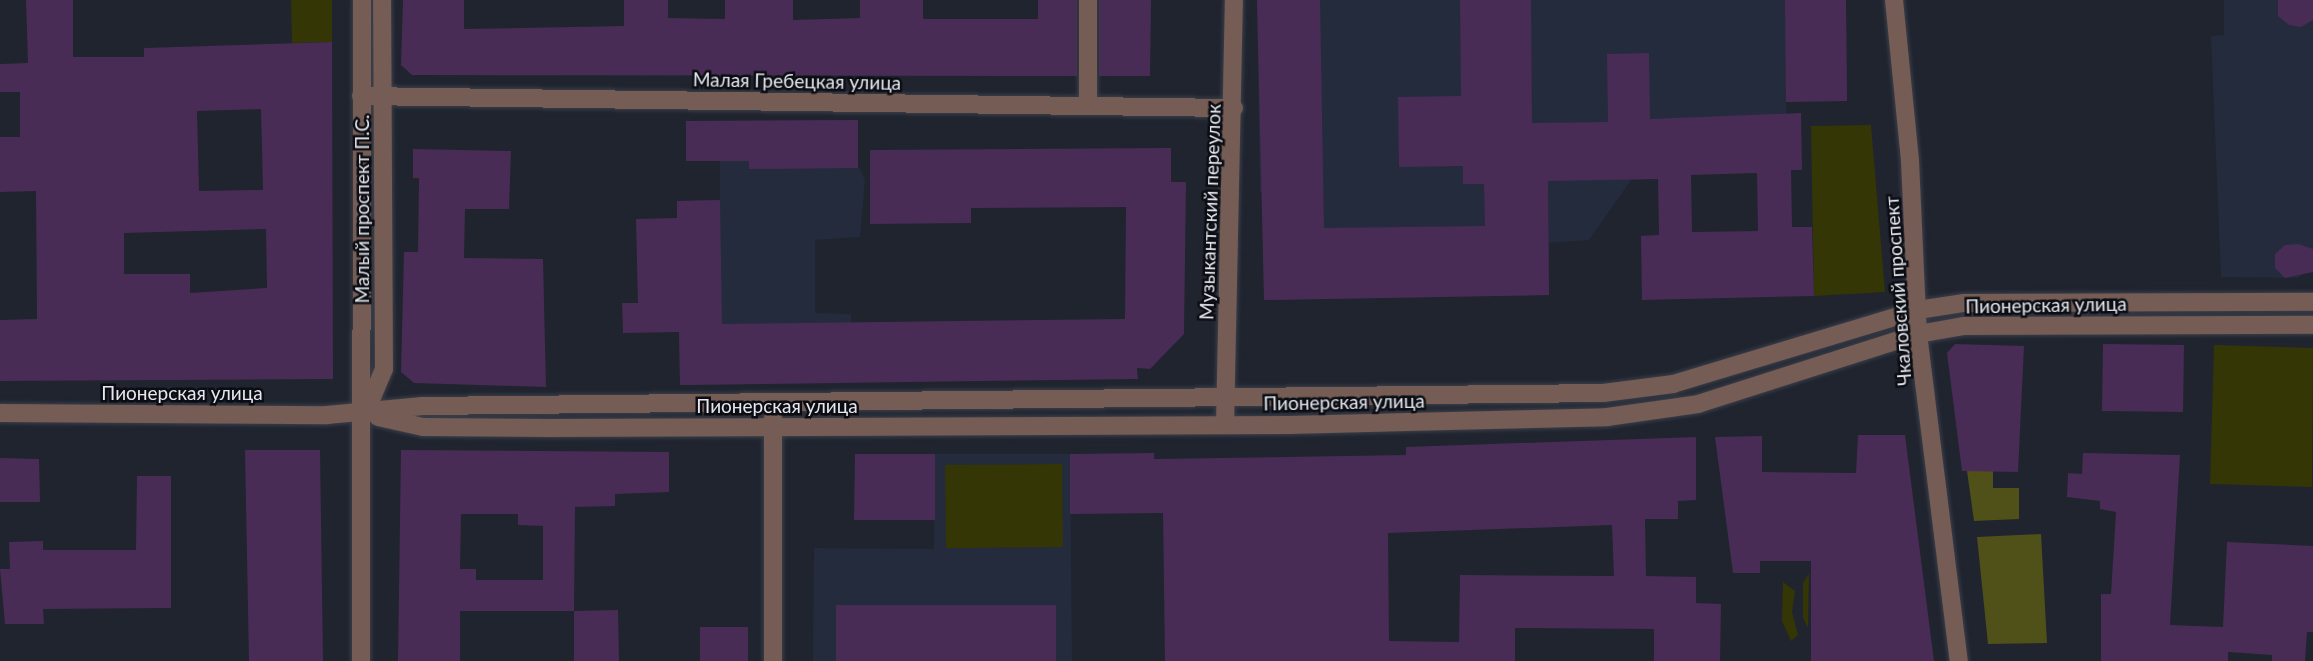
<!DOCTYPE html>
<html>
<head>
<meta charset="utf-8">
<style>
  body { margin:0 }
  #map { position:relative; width:2313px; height:661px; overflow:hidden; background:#1f242f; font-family:Lato,sans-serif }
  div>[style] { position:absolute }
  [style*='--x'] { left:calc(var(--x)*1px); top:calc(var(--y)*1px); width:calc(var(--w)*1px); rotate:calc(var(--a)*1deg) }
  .built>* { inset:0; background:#242b3c }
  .green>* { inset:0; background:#353605 }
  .forest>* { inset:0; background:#505019 }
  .building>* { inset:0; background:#482c55 }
  .roads { filter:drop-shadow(0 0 2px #3b3f4a) drop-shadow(0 0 2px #3b3f4a) }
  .minor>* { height:18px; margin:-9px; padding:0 9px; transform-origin:9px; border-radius:9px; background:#755c55 }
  span { translate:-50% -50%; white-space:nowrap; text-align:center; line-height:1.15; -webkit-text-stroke:5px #0b0d12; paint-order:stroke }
  .street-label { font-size:19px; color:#e5e8f0 }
</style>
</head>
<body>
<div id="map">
  <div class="built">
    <div style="clip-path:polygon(1257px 0,1846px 0,1847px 101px,1786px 102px,1786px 114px,1650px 120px,1651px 179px,1631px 180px,1589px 240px,1549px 243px,1549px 295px,1264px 300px,1263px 224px,1276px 192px,1260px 192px)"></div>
    <div style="clip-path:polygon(2224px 0,2313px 0,2313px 272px,2304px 272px,2298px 278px,2221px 277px,2211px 36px,2224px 35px)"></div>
    <div style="clip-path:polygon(858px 120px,858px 166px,865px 180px,860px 237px,815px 240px,815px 313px,851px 314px,853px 383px,680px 385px,677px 201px,720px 200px,720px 161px,749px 121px)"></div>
    <div style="clip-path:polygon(935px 454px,1070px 454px,1072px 661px,813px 661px,814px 548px,934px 549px)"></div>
  </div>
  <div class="green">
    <div style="clip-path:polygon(291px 0,332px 0,332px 42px,292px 43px)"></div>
    <div style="clip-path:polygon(1871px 125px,1885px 292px,1814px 296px,1811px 126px)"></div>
    <div style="clip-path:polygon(2214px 345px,2313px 348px,2312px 487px,2210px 484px)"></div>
    <div style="clip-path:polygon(1062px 464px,1063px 547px,946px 548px,945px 465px)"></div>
    <div style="clip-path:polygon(1809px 574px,1808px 628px,1803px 618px,1803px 583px)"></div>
    <div style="clip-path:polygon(1783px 582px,1795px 591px,1792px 612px,1798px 635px,1791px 641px,1782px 621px)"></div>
  </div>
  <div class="forest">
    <div style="clip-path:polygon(1967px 471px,1993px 471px,1993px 488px,2019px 488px,2019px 519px,1974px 521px)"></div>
    <div style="clip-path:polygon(2041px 534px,2047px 643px,1988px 644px,1977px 537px)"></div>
  </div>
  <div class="building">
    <div style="clip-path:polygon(evenodd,26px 0,73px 0,73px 57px,144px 57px,144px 48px,332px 42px,333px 379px,0 381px,0 320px,37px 319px,36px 191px,0 192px,0 137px,20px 137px,20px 92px,0 92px,0 64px,28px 63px,26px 0,261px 109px,263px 190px,199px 191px,197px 111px,261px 109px,26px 0,266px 229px,267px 288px,190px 293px,190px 274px,124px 274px,124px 233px,266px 229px)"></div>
    <div style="clip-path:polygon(403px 0,464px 0,464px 29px,624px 26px,624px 0,668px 0,668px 18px,725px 19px,725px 0,793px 0,793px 20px,860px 18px,860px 0,923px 0,923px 19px,1038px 19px,1038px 0,1077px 0,1077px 76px,412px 75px,401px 65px)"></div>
    <div style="clip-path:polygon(1099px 0,1151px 0,1150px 76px,1099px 76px)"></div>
    <div style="clip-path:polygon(evenodd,1257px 0,1320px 0,1324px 228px,1485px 226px,1484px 184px,1463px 184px,1463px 166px,1399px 167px,1398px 97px,1461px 96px,1460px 0,1531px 0,1532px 123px,1608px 122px,1607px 54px,1649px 53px,1650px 119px,1801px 113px,1802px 170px,1791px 170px,1792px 227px,1812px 227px,1814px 296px,1642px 300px,1641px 236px,1659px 235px,1658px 179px,1548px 181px,1549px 295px,1264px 300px,1257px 0,1757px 173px,1758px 231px,1692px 232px,1691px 175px,1757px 173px)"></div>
    <div style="clip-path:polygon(1785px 0,1846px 0,1847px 101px,1786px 102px)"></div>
    <div style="clip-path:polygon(2278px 0,2313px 0,2313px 20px,2301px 27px,2289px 25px,2278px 16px)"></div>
    <div style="clip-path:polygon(858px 120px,858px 168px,749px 169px,749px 161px,686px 161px,686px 121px)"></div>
    <div style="clip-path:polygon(1171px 148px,1171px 182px,1186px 182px,1184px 334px,1150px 369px,1137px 368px,1138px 379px,680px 385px,679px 332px,623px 333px,622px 303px,638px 303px,636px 219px,677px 218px,677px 201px,720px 200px,722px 324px,1125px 319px,1126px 207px,971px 208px,971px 223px,870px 224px,870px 150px)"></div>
    <div style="clip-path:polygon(413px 149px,511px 151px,509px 209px,465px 209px,464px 258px,543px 259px,546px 387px,414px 383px,401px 372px,404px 252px,418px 252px,419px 178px,413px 178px)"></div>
    <div style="clip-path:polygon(2298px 244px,2313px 249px,2313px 272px,2285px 278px,2275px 268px,2275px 254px,2285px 245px)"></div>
    <div style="clip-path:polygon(1955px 344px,2024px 346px,2018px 472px,1962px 471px,1947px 353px)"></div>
    <div style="clip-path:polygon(2103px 344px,2184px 345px,2183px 412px,2102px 411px)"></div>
    <div style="clip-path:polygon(1858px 435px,1905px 435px,1934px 661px,1811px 661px,1811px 561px,1760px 561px,1760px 573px,1733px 573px,1715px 437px,1762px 436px,1762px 472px,1856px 473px)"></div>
    <div style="clip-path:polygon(evenodd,1696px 437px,1696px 500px,1678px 501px,1678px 519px,1645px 519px,1646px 576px,1696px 577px,1696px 603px,1721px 604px,1720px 661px,1654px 661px,1654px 629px,1515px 628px,1515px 661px,1165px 661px,1163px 513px,1070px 514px,1070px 454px,1154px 453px,1154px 459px,1406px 455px,1406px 447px,1696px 437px,1612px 525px,1614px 576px,1460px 575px,1459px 642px,1389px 641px,1388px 533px,1612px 525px)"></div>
    <div style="clip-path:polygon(245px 450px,320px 450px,323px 661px,249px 661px)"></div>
    <div style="clip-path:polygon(evenodd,401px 450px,669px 452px,669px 492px,615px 494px,615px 506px,575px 507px,574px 611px,460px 611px,460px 661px,398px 661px,401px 450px,461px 514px,518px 514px,518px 525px,543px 526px,543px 580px,476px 580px,476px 569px,460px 569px,461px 514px)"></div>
    <div style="clip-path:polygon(2083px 453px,2180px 455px,2170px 625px,2223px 627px,2227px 542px,2313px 546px,2313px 632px,2307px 632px,2305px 661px,2272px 661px,2272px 655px,2228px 652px,2228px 661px,2101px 661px,2101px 594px,2111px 594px,2116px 512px,2100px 509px,2100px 501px,2067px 497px,2068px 473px,2082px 474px)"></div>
    <div style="clip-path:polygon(855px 454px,935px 454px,935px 520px,854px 520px)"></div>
    <div style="clip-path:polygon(0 458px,39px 459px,40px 502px,0 502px)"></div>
    <div style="clip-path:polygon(137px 476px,171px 476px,171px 608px,43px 609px,44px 624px,5px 624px,0 569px,10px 569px,9px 542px,43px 541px,43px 550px,136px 550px)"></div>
    <div style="clip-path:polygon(836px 605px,1056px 605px,1056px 661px,836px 661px)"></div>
    <div style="clip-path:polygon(618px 610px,619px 661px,574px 661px,574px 611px)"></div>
    <div style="clip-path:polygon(700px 627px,748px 627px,748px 661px,700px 661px)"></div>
  </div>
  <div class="roads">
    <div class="minor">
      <div style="--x:1894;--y:0;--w:162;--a:84.3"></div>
      <div style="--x:1910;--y:161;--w:173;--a:87.4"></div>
      <div style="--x:1918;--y:334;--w:330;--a:82.9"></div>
      <div style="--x:361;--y:96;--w:873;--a:0.79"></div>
      <div style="--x:1088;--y:105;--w:105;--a:-90"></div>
      <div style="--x:0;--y:413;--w:327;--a:0.4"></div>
      <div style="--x:327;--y:415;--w:96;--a:-5.4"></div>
      <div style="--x:423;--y:406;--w:1180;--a:-0.63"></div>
      <div style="--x:1603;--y:393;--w:71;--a:-7.3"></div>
      <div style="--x:1673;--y:384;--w:256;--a:-16.8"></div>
      <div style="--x:1918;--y:310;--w:47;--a:-8.7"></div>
      <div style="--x:1964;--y:303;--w:349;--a:-0.2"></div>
      <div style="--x:365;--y:414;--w:49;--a:-67.1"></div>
      <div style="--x:384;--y:369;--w:369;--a:-90.3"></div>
      <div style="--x:378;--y:417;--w:46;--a:12.5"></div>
      <div style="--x:423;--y:427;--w:126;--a:0.5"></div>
      <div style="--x:549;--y:428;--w:739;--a:-0.23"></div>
      <div style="--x:1288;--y:425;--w:319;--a:-1.4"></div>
      <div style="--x:1607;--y:417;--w:92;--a:-8.1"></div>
      <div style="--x:1698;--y:404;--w:231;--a:-17.7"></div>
      <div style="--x:1918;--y:334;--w:47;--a:-9.9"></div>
      <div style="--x:1964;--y:326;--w:349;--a:-0.2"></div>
      <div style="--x:1225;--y:425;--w:425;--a:-88.8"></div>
      <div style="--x:361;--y:661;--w:661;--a:-89.91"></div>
      <div style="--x:773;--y:661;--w:243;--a:-90"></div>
    </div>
  </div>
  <div class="street-label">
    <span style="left:797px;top:81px;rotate:1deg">Малая Гребецкая улица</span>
    <span style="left:362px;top:209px;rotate:-90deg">Малый проспект П.С.</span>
    <span style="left:1210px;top:212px;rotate:-88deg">Музыкантский переулок</span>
    <span style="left:1898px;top:291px;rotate:-94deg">Чкаловский проспект</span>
    <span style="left:2046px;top:305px;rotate:-1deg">Пионерская улица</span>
    <span style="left:182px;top:393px">Пионерская улица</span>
    <span style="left:1344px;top:402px;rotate:-1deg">Пионерская улица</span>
    <span style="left:777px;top:406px">Пионерская улица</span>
  </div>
</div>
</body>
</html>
